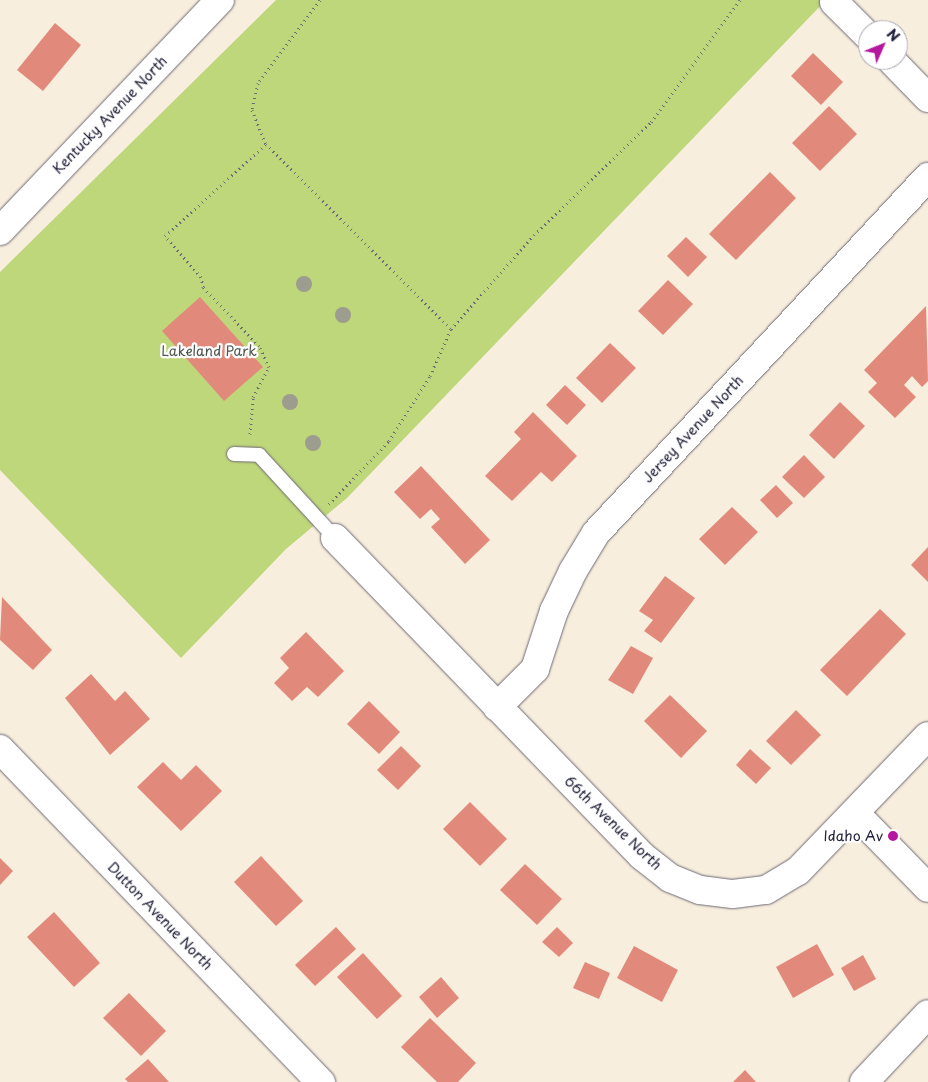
<!DOCTYPE html>
<html>
<head>
<meta charset="utf-8">
<style>
  body { margin:0 }
  #map { position:relative; width:928px; height:1082px; overflow:hidden; background:#f8eede; font-family:"Playpen Sans",sans-serif }
  div>[style] { position:absolute }
  [style*='--x'] { left:calc(var(--x)*1px); top:calc(var(--y)*1px); width:calc(var(--w)*1px); rotate:calc(var(--a)*1deg) }
  .green>* { inset:0; background:#bfd77b }
  .building>* { inset:0; background:#e18a7b }
  .path>* { height:3px; margin-top:-1.5px; transform-origin:0; background:repeating-linear-gradient(90deg,#6d6974 0 1px,transparent 0 5px) }
  .roads { filter:drop-shadow(0 0 1px #6d6974) drop-shadow(0 0 1px #6d6974) }
  .service>* { height:14px; margin:-7px; padding:0 7px; transform-origin:7px; border-radius:7px; background:#fff }
  .minor>* { height:28px; margin:-14px; padding:0 14px; transform-origin:14px; border-radius:14px; background:#fff }
  .trees>* { width:16px; height:16px; margin:-8px; border-radius:50%; background:#9c9c8f }
  .dots>* { width:14px; height:14px; translate:-50% -50%; box-sizing:border-box; border:2px solid #fff; border-radius:50% }
  span { translate:-50% -50%; white-space:nowrap; text-align:center; line-height:1.15; -webkit-text-stroke:4.5px #fff; paint-order:stroke }
  .street-label { font-size:14px; color:#22223b }
  .park-label { font-size:14px; color:#51584e }
  .poi-label { font-size:14px; color:#22223b }
  .right { translate:-100% -50%; text-align:right }
  .north { position:absolute; left:858px; top:20px; width:50px; height:50px; box-sizing:border-box; background:#fff; border:1px solid #a7a7b1; border-radius:50%; rotate:46deg; font-size:14px; font-weight:700; line-height:20px; text-align:center; color:#22223b }
  .north::after { content:''; display:block; margin:auto; width:18px; height:22px; background:#b5179e; clip-path:polygon(50% 0,100% 100%,50% 72%,0 100%) }
</style>
</head>
<body>
<div id="map">
  <div class="green">
    <div style="clip-path:polygon(276px 0,826px 0,347px 498px,286px 549px,181px 658px,0 470px,0 272px)"></div>
  </div>
  <div class="building">
    <div style="clip-path:polygon(55px 23px,81px 45px,43px 91px,17px 70px)"></div>
    <div style="clip-path:polygon(813px 53px,843px 82px,821px 105px,791px 76px)"></div>
    <div style="clip-path:polygon(829px 106px,857px 134px,820px 171px,792px 143px)"></div>
    <div style="clip-path:polygon(770px 172px,796px 198px,736px 260px,709px 234px)"></div>
    <div style="clip-path:polygon(686px 237px,707px 257px,688px 277px,667px 256px)"></div>
    <div style="clip-path:polygon(668px 280px,693px 304px,663px 335px,638px 311px)"></div>
    <div style="clip-path:polygon(200px 297px,263px 367px,224px 401px,162px 331px)"></div>
    <div style="clip-path:polygon(926px 306px,928px 381px,922px 387px,912px 376px,904px 385px,916px 397px,895px 418px,868px 392px,877px 383px,864px 370px)"></div>
    <div style="clip-path:polygon(610px 343px,636px 368px,602px 403px,576px 378px)"></div>
    <div style="clip-path:polygon(565px 385px,586px 405px,567px 425px,546px 405px)"></div>
    <div style="clip-path:polygon(840px 402px,865px 426px,834px 459px,809px 435px)"></div>
    <div style="clip-path:polygon(533px 412px,577px 456px,552px 482px,541px 472px,512px 501px,485px 476px,521px 439px,514px 432px)"></div>
    <div style="clip-path:polygon(804px 455px,825px 477px,804px 498px,782px 477px)"></div>
    <div style="clip-path:polygon(421px 466px,490px 540px,465px 564px,431px 527px,440px 519px,431px 509px,420px 519px,394px 492px)"></div>
    <div style="clip-path:polygon(776px 485px,793px 503px,777px 518px,760px 500px)"></div>
    <div style="clip-path:polygon(732px 507px,758px 532px,725px 565px,699px 539px)"></div>
    <div style="clip-path:polygon(928px 547px,928px 582px,911px 565px)"></div>
    <div style="clip-path:polygon(665px 576px,695px 598px,661px 643px,644px 631px,653px 620px,639px 611px)"></div>
    <div style="clip-path:polygon(2px 597px,52px 650px,33px 670px,0 640px)"></div>
    <div style="clip-path:polygon(880px 609px,906px 634px,847px 696px,820px 670px)"></div>
    <div style="clip-path:polygon(306px 632px,344px 671px,318px 697px,307px 687px,292px 701px,274px 683px,289px 668px,280px 658px)"></div>
    <div style="clip-path:polygon(631px 646px,653px 658px,633px 694px,608px 680px)"></div>
    <div style="clip-path:polygon(91px 674px,115px 701px,125px 691px,150px 719px,110px 755px,65px 698px)"></div>
    <div style="clip-path:polygon(670px 695px,707px 731px,681px 758px,644px 721px)"></div>
    <div style="clip-path:polygon(369px 701px,400px 732px,379px 754px,347px 724px)"></div>
    <div style="clip-path:polygon(796px 710px,821px 735px,791px 765px,766px 741px)"></div>
    <div style="clip-path:polygon(401px 746px,421px 766px,398px 790px,377px 770px)"></div>
    <div style="clip-path:polygon(750px 749px,771px 768px,756px 784px,736px 765px)"></div>
    <div style="clip-path:polygon(163px 762px,181px 780px,196px 765px,222px 791px,181px 831px,137px 787px)"></div>
    <div style="clip-path:polygon(470px 802px,507px 839px,480px 866px,443px 829px)"></div>
    <div style="clip-path:polygon(261px 856px,303px 901px,276px 926px,234px 882px)"></div>
    <div style="clip-path:polygon(0 858px,13px 871px,0 885px)"></div>
    <div style="clip-path:polygon(525px 864px,562px 899px,537px 925px,500px 890px)"></div>
    <div style="clip-path:polygon(54px 912px,100px 963px,74px 987px,27px 937px)"></div>
    <div style="clip-path:polygon(336px 927px,356px 949px,315px 986px,295px 965px)"></div>
    <div style="clip-path:polygon(557px 927px,573px 943px,559px 957px,542px 942px)"></div>
    <div style="clip-path:polygon(817px 944px,834px 975px,793px 998px,776px 967px)"></div>
    <div style="clip-path:polygon(634px 946px,678px 970px,662px 1002px,617px 978px)"></div>
    <div style="clip-path:polygon(363px 953px,402px 996px,377px 1019px,337px 977px)"></div>
    <div style="clip-path:polygon(863px 955px,876px 979px,854px 991px,841px 968px)"></div>
    <div style="clip-path:polygon(585px 962px,610px 973px,599px 999px,573px 988px)"></div>
    <div style="clip-path:polygon(441px 977px,459px 998px,437px 1018px,419px 997px)"></div>
    <div style="clip-path:polygon(129px 993px,166px 1031px,141px 1056px,103px 1018px)"></div>
    <div style="clip-path:polygon(430px 1018px,476px 1063px,458px 1082px,437px 1082px,401px 1047px)"></div>
    <div style="clip-path:polygon(148px 1059px,169px 1082px,128px 1082px,125px 1079px)"></div>
    <div style="clip-path:polygon(745px 1070px,756px 1082px,733px 1082px)"></div>
  </div>
  <div class="path">
    <div style="--x:320;--y:0;--w:104;--a:126.8"></div>
    <div style="--x:258;--y:83;--w:28;--a:103"></div>
    <div style="--x:252;--y:110;--w:37;--a:68"></div>
    <div style="--x:266;--y:144;--w:262;--a:45"></div>
    <div style="--x:250;--y:434;--w:37;--a:-85"></div>
    <div style="--x:253;--y:397;--w:34;--a:-62"></div>
    <div style="--x:269;--y:367;--w:23;--a:-115"></div>
    <div style="--x:259;--y:346;--w:81;--a:-133.5"></div>
    <div style="--x:203;--y:287;--w:10;--a:-101"></div>
    <div style="--x:201;--y:277;--w:55;--a:-131.3"></div>
    <div style="--x:165;--y:236;--w:137;--a:-42.3"></div>
    <div style="--x:329;--y:504;--w:87;--a:-46.4"></div>
    <div style="--x:389;--y:441;--w:77;--a:-57.8"></div>
    <div style="--x:430;--y:376;--w:51;--a:-65.9"></div>
    <div style="--x:451;--y:329;--w:125;--a:-48.6"></div>
    <div style="--x:534;--y:235;--w:163;--a:-44"></div>
    <div style="--x:651;--y:122;--w:151;--a:-53.9"></div>
  </div>
  <div class="roads">
    <div class="service">
      <div style="--x:234;--y:454;--w:25;--a:2"></div>
      <div style="--x:259;--y:455;--w:113;--a:47.5"></div>
    </div>
    <div class="minor">
      <div style="--x:834;--y:2;--w:48;--a:45"></div>
      <div style="--x:891;--y:60;--w:53;--a:45.8"></div>
      <div style="--x:0;--y:231;--w:319;--a:-46.4"></div>
      <div style="--x:335;--y:538;--w:442;--a:46"></div>
      <div style="--x:642;--y:856;--w:36;--a:38"></div>
      <div style="--x:670;--y:878;--w:32;--a:22"></div>
      <div style="--x:700;--y:890;--w:33;--a:7"></div>
      <div style="--x:733;--y:894;--w:33;--a:-7"></div>
      <div style="--x:766;--y:890;--w:37;--a:-31"></div>
      <div style="--x:798;--y:871;--w:187;--a:-46.1"></div>
      <div style="--x:497;--y:707;--w:54;--a:-45"></div>
      <div style="--x:535;--y:669;--w:61;--a:-71.9"></div>
      <div style="--x:554;--y:611;--w:44;--a:-64.6"></div>
      <div style="--x:573;--y:571;--w:44;--a:-58.8"></div>
      <div style="--x:596;--y:533;--w:487;--a:-47"></div>
      <div style="--x:0;--y:749;--w:463;--a:46.1"></div>
      <div style="--x:856;--y:814;--w:103;--a:45.8"></div>
      <div style="--x:864;--y:1082;--w:93;--a:-46.7"></div>
    </div>
  </div>
  <div class="trees">
    <div style="left:304px;top:284px"></div>
    <div style="left:343px;top:315px"></div>
    <div style="left:290px;top:402px"></div>
    <div style="left:313px;top:443px"></div>
  </div>
  <div class="dots">
    <div style="left:893px;top:836px;background:#b5179e"></div>
  </div>
  <div class="street-label">
    <span style="left:110px;top:115px;rotate:-46deg">Kentucky Avenue North</span>
    <span style="left:693px;top:429px;rotate:-47deg">Jersey Avenue North</span>
    <span style="left:613px;top:823px;rotate:44deg">66th Avenue North</span>
    <span style="left:160px;top:916px;rotate:46deg">Dutton Avenue North</span>
  </div>
  <div class="park-label">
    <span style="left:209px;top:351px">Lakeland Park</span>
  </div>
  <div class="poi-label">
    <span class="right" style="left:883px;top:836px">Idaho Av</span>
  </div>
  <div class="north">N</div>
</div>
</body>
</html>
